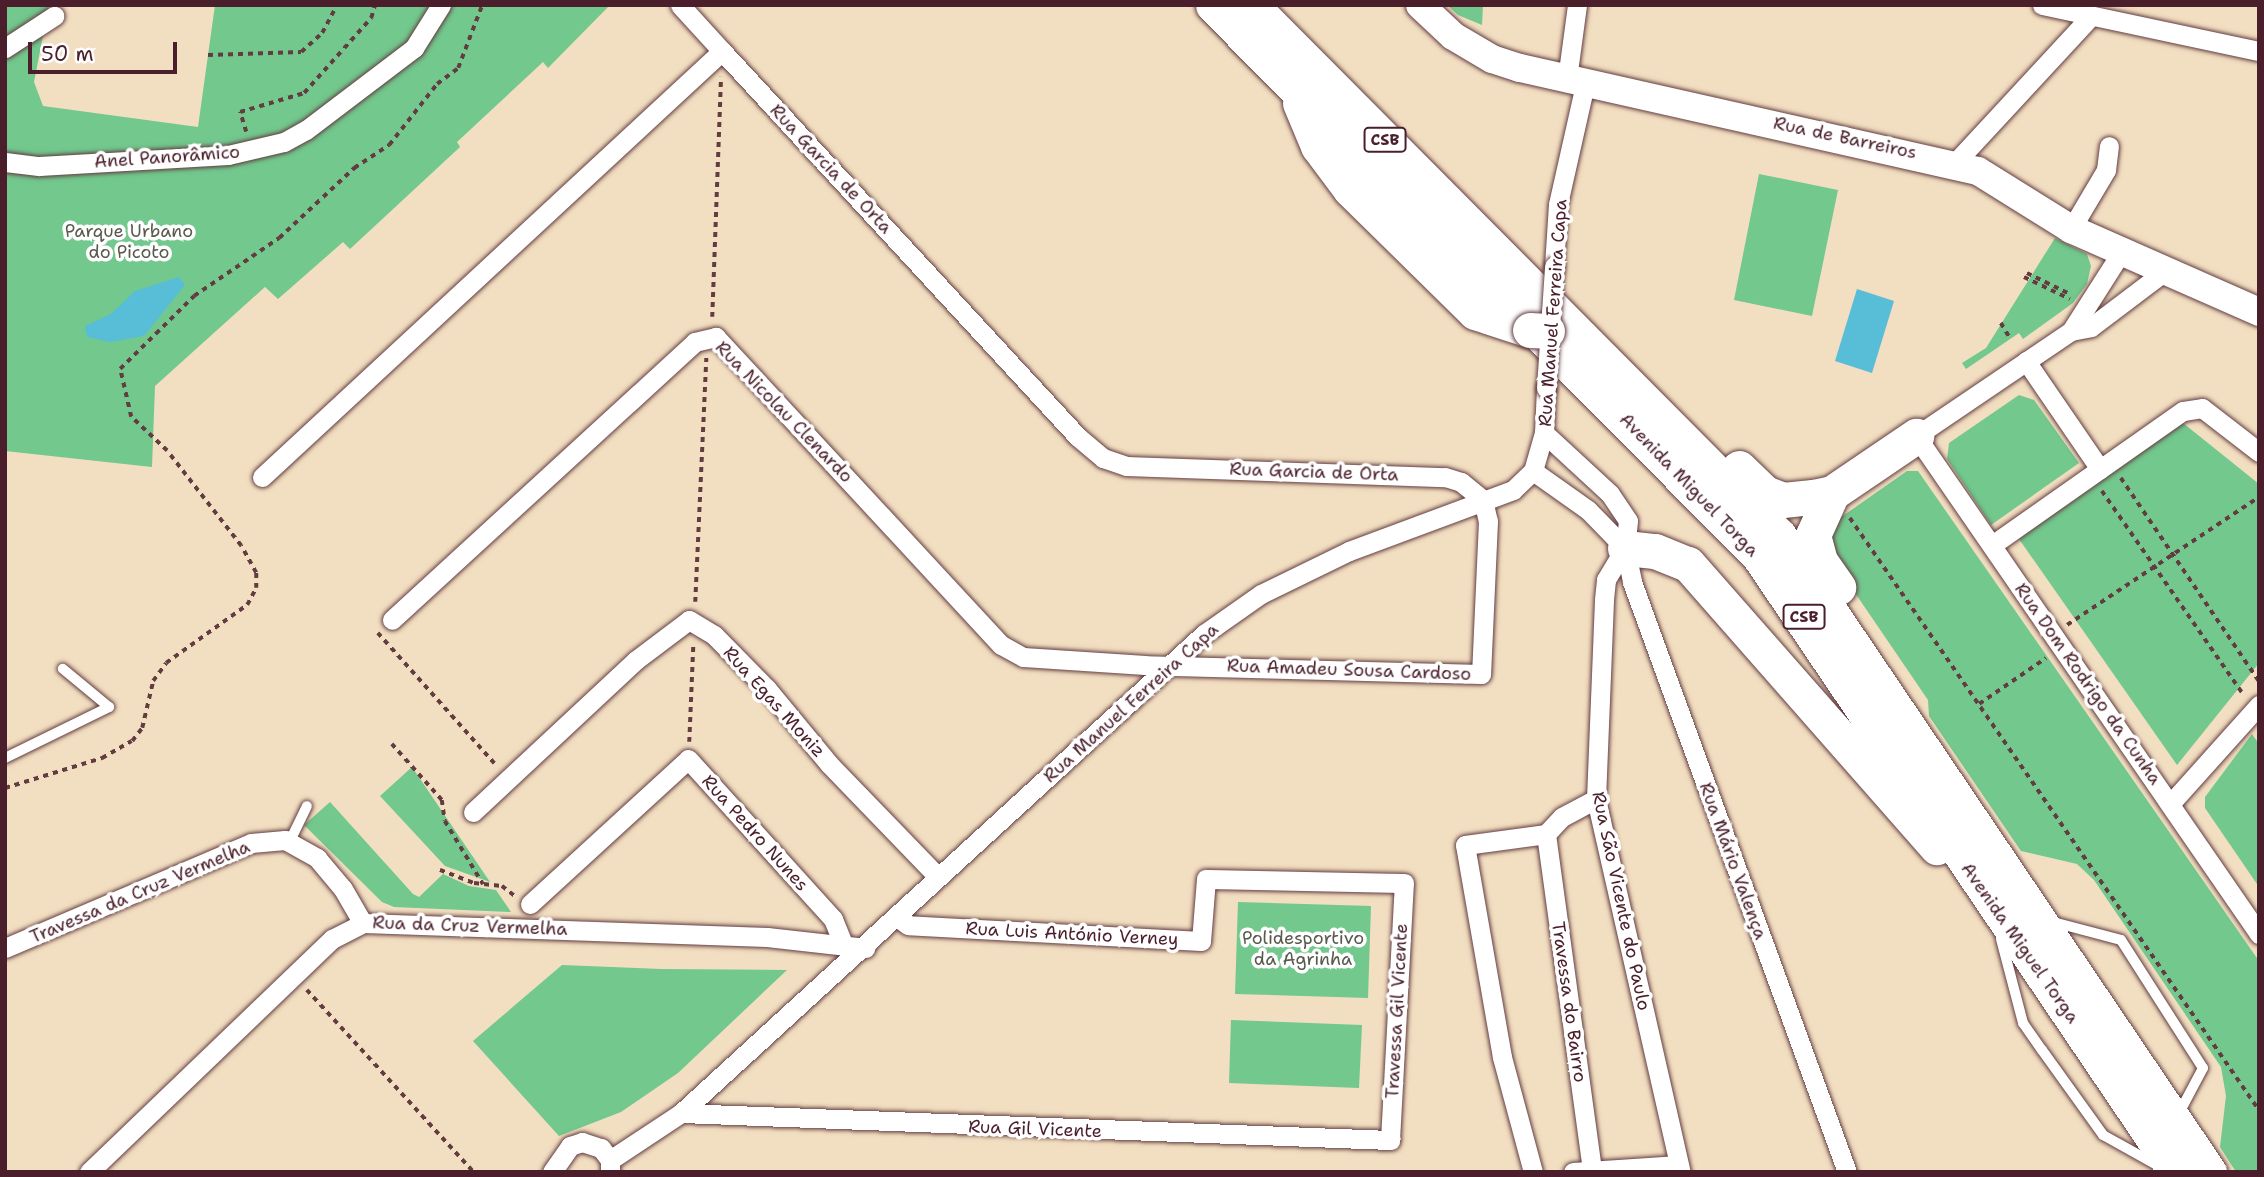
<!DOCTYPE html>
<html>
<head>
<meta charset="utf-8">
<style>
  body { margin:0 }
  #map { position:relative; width:2264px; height:1177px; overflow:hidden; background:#f2dec0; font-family:"Shantell Sans",sans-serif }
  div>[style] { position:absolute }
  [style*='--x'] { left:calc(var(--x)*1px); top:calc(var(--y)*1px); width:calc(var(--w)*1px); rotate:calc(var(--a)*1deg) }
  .green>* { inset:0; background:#72c88d }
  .water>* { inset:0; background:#58bdd7 }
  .path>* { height:3.5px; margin-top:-1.75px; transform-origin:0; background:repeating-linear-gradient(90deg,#633c41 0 5px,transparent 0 10px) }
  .roads { filter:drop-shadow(0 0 2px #633c41) drop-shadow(0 0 2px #633c41) }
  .lane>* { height:10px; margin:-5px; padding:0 5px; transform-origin:5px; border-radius:5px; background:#fff }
  .street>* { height:19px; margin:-9.5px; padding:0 9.5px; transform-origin:9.5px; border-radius:9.5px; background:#fff }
  .secondary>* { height:28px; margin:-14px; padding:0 14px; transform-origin:14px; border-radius:14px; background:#fff }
  .highway>* { height:35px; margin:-17.5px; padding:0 17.5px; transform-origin:17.5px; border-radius:17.5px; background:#fff }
  .bridges { filter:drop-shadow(0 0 2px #633c41) drop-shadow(0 0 2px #633c41) }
  .street-bridge>* { height:19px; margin:-9.5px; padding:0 9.5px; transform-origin:9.5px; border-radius:9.5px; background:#fff }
  .highway-bridge>* { height:35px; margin:-17.5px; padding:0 17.5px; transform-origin:17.5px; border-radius:17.5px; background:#fff }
  span { translate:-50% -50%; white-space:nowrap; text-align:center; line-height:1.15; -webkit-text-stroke:7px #fff; paint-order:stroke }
  .shield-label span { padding:2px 5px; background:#fff; border:2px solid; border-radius:5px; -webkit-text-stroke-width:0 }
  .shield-label { font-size:16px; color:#4a1f2b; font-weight:700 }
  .street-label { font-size:18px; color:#4a1f2b }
  .park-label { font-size:18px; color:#585a4d }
  .frame { position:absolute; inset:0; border:7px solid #4a1f2b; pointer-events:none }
  .scale { position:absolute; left:28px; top:42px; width:149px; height:32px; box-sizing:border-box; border:4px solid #4a1f2b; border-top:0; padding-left:9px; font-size:21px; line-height:24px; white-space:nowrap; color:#4a1f2b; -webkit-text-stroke:5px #fff; paint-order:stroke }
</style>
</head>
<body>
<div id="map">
  <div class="green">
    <div style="clip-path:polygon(5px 5px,49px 5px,34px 82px,43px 106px,198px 127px,215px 5px,610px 5px,548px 68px,543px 62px,457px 142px,460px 147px,350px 249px,343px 242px,278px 299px,265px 287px,155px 386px,152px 467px,5px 451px)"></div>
    <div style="clip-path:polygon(1447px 5px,1483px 5px,1482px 25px,1458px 15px)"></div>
    <div style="clip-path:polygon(1759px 174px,1838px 190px,1812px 316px,1734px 300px)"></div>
    <div style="clip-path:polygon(2055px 238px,2087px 254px,2091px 266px,2087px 284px,2073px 303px,2023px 339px,2019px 333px,1966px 369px,1962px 363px,1986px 348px)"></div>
    <div style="clip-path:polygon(2019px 395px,2034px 400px,2079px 463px,1991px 525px,1947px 459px,1949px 443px)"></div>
    <div style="clip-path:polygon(2183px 423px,2259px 484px,2259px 663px,2177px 765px,2019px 539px)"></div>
    <div style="clip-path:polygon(1907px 471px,1918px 471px,2259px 961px,2259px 1172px,2236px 1172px,2220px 1147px,2226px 1096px,2221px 1067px,2094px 880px,2077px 864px,2021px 851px,1929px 716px,1928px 700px,1836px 565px,1830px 547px,1837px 520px)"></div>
    <div style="clip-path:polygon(2252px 734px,2259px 744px,2259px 887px,2205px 808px,2205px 797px)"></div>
    <div style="clip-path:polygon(412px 767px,490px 882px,445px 866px,380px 796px)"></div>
    <div style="clip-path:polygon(330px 802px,413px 894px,419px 897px,443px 874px,469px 886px,496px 890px,511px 912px,394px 907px,382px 902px,304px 825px)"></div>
    <div style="clip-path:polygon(1238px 902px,1371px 906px,1368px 998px,1235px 994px)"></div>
    <div style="clip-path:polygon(562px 965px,661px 969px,787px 970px,678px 1073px,621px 1112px,559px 1136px,473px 1041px)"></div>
    <div style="clip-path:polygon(1231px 1020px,1362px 1025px,1359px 1088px,1229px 1083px)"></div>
  </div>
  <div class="water">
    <div style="clip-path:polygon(179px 277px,185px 285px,144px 336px,110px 342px,87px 337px,85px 326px,111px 314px,135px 291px)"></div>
    <div style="clip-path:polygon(1857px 289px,1894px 301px,1872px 373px,1835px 361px)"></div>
  </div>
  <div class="path">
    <div style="--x:208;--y:55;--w:93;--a:-1.8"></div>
    <div style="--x:301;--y:52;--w:28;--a:-42"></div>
    <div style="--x:322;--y:33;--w:32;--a:-62"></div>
    <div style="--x:246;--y:132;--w:21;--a:-107"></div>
    <div style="--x:240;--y:112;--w:67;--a:-16.5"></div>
    <div style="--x:304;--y:93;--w:101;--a:-48.2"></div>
    <div style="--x:371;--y:18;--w:14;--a:-73"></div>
    <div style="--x:2027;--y:273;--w:50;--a:26.1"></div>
    <div style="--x:2024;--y:277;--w:51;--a:25.6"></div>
    <div style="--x:712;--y:317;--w:240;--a:-87.9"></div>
    <div style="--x:2001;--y:323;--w:17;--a:59"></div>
    <div style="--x:2121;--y:478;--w:245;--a:55.8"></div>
    <div style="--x:2102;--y:491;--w:249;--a:55.2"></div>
    <div style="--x:1850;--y:518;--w:720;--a:55.36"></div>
    <div style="--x:695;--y:602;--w:244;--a:-87.4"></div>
    <div style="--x:2067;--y:625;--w:231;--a:-33.7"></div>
    <div style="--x:378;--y:633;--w:178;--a:48.2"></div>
    <div style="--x:1979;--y:704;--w:81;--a:-34.5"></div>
    <div style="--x:689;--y:742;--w:97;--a:-87.6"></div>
    <div style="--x:392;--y:744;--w:75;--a:48.2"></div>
    <div style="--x:442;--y:800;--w:21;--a:82"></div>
    <div style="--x:445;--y:821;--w:74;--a:58.9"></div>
    <div style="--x:5;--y:788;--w:102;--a:-17.2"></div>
    <div style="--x:102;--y:758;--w:34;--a:-30"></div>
    <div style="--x:132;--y:741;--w:16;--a:-52"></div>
    <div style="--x:142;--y:728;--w:48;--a:-76.8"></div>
    <div style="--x:153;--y:681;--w:22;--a:-54"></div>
    <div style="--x:166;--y:663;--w:100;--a:-35.6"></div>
    <div style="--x:247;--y:605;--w:19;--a:-62"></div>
    <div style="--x:256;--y:588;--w:15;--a:-90"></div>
    <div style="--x:256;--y:573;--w:31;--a:-119"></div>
    <div style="--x:241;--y:546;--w:120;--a:-127.9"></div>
    <div style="--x:167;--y:451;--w:50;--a:-136.6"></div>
    <div style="--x:131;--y:417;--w:49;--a:-102.9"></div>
    <div style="--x:120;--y:369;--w:104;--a:-44.6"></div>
    <div style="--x:194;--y:296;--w:103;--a:-34.3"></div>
    <div style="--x:279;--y:238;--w:103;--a:-43"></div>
    <div style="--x:354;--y:168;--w:42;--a:-33.3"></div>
    <div style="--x:389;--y:145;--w:78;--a:-51.8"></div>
    <div style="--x:437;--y:84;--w:26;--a:-37"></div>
    <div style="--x:458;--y:68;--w:67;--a:-69.1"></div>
    <div style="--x:440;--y:870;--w:36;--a:21"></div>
    <div style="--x:474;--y:883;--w:28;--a:6"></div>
    <div style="--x:502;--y:886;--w:16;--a:38"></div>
    <div style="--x:307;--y:990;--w:247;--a:47.5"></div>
  </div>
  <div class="roads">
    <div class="lane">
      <div style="--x:5;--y:758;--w:116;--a:-26.1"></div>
      <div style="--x:109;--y:707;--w:60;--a:-140.4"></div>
      <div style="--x:289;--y:843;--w:41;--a:-64.1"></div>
      <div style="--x:2053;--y:922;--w:70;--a:14.8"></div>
      <div style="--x:2121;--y:940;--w:152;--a:57.4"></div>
      <div style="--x:2203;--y:1068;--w:53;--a:118"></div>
      <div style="--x:2001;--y:939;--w:87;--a:75.3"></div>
      <div style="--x:2023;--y:1023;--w:33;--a:55"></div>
      <div style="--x:2042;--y:1050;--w:105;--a:54.3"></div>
      <div style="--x:2103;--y:1135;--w:62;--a:29.1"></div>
    </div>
    <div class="street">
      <div style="--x:680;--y:5;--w:62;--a:47.6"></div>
      <div style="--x:2042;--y:5;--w:222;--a:12"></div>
      <div style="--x:5;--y:48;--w:59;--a:-33.1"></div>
      <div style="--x:1567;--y:79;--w:75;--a:-82.3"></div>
      <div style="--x:5;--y:162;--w:34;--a:7"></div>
      <div style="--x:39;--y:166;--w:189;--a:-3.3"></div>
      <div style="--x:228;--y:155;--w:57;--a:-13.1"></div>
      <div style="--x:284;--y:142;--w:25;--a:-29"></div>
      <div style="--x:306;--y:130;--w:136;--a:-37.2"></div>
      <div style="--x:414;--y:48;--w:51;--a:-57.9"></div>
      <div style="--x:1954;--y:164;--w:202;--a:-47.2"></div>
      <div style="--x:2071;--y:229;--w:69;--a:-59.3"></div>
      <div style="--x:2106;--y:170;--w:24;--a:-83"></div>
      <div style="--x:2122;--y:251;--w:95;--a:122.5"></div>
      <div style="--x:2071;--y:331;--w:187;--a:145.9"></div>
      <div style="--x:1916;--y:436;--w:605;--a:55.44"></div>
      <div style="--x:1554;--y:266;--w:62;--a:-86.3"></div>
      <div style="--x:1558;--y:204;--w:123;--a:-77.3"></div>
      <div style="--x:2071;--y:331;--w:20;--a:-11"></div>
      <div style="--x:2091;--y:327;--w:93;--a:-37.1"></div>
      <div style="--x:2026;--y:361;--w:131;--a:55.6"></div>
      <div style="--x:1544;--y:433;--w:90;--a:42.7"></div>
      <div style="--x:1610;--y:494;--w:32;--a:56"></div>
      <div style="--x:1628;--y:521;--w:27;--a:96"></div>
      <div style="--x:1625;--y:548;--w:35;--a:78"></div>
      <div style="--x:1632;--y:582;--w:628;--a:69.98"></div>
      <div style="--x:1533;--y:471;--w:67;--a:35.3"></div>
      <div style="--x:1588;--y:510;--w:53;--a:45.8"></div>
      <div style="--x:262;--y:477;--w:627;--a:-42.8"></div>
      <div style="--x:722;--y:51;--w:525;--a:47.32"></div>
      <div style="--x:1078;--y:437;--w:33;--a:40"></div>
      <div style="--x:1103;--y:458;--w:24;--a:19"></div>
      <div style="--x:1126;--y:466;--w:319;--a:2"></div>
      <div style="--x:1445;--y:477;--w:17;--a:17"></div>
      <div style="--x:1461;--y:482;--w:28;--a:39"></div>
      <div style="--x:1483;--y:500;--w:22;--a:77"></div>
      <div style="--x:1488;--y:521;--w:153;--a:92.6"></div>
      <div style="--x:1481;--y:674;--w:336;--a:-178.5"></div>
      <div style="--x:1145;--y:665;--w:122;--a:-176.2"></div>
      <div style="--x:1023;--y:657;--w:25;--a:-151"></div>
      <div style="--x:1001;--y:645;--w:420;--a:-132.8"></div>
      <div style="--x:716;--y:337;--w:22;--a:167"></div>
      <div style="--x:695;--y:342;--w:411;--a:137.5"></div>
      <div style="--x:1992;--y:545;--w:233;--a:-35.1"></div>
      <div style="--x:2183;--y:411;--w:19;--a:-9"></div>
      <div style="--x:2202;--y:408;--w:72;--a:37.7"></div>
      <div style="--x:1625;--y:548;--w:37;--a:121"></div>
      <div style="--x:1606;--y:580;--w:20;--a:96"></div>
      <div style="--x:1604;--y:600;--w:199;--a:92.3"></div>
      <div style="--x:1596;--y:799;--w:383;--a:77.2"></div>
      <div style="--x:2171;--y:803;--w:132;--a:-48.1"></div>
      <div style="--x:473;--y:812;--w:223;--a:-43"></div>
      <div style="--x:636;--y:660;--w:66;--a:-37"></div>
      <div style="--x:689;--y:620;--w:29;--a:31"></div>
      <div style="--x:714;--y:635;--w:76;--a:45.5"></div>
      <div style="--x:767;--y:689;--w:97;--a:50.4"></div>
      <div style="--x:829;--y:764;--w:157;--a:46"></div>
      <div style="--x:1546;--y:834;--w:339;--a:82.2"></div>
      <div style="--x:530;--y:904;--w:214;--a:-42.5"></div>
      <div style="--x:688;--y:759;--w:216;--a:47.8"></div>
      <div style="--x:833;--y:919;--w:29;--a:68"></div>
      <div style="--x:5;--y:948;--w:267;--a:-23.1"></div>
      <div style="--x:251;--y:843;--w:34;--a:-5"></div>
      <div style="--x:285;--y:840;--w:37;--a:29"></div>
      <div style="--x:317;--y:858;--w:40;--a:50"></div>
      <div style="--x:343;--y:889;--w:39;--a:60"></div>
      <div style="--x:681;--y:1113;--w:710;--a:2.18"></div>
      <div style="--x:1390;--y:1140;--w:257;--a:-86.9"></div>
      <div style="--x:1404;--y:883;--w:198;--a:-178.8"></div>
      <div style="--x:1206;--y:879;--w:62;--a:94.6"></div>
      <div style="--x:1201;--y:941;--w:293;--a:-176.9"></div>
      <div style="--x:908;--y:925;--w:14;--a:-144"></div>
      <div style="--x:610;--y:1160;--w:85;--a:-33.5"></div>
      <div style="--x:681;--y:1113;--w:709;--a:-42.49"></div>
      <div style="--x:1204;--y:634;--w:70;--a:-35.1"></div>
      <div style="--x:1261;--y:594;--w:98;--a:-26"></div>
      <div style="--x:1349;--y:551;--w:175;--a:-20.4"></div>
      <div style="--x:1513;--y:490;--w:28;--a:-44"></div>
      <div style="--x:1533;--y:471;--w:40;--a:-74"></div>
      <div style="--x:1544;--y:433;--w:45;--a:-87.5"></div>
      <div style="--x:89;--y:1172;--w:337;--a:-43.8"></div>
      <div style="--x:332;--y:939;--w:35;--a:-27"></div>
      <div style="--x:363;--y:923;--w:404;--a:2"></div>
      <div style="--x:767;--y:937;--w:99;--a:6.4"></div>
      <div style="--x:552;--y:1172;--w:32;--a:-55"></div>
      <div style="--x:570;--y:1146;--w:13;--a:-18"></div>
      <div style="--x:582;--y:1142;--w:20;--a:18"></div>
      <div style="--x:601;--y:1148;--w:15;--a:53"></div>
      <div style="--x:610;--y:1160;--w:11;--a:90"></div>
      <div style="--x:1533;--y:1172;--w:119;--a:-105.1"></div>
      <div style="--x:1502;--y:1057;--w:215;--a:-99.9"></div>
      <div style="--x:1465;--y:845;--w:82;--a:-7.7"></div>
      <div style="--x:1546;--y:834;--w:23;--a:-47"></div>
      <div style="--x:1562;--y:817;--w:38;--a:-28"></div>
      <div style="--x:1573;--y:1172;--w:106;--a:-3.8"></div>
    </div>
    <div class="secondary">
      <div style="--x:1420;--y:5;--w:45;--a:43.2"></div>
      <div style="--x:1453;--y:36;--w:45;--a:30.5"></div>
      <div style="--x:1492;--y:59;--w:29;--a:18"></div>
      <div style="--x:1520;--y:68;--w:469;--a:12.7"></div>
      <div style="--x:1978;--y:171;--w:110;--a:31.9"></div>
      <div style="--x:2071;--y:229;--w:206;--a:23.8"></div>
    </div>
    <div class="highway">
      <div style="--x:1213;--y:5;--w:776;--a:45.26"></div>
      <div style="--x:1759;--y:556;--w:744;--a:55.9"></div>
      <div style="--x:1251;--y:5;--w:749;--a:45.16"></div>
      <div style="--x:1779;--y:536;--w:768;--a:55.94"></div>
      <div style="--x:1300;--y:103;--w:47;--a:67.3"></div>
      <div style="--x:1318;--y:146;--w:54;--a:53.3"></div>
      <div style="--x:1350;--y:189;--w:175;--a:44.5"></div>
      <div style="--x:1475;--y:312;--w:58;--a:18.1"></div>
      <div style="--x:1739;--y:468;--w:36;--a:44"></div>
      <div style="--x:1765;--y:493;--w:19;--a:21"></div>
      <div style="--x:1783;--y:500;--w:30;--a:-6"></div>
      <div style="--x:1813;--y:497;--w:19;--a:-12"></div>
      <div style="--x:1832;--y:493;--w:102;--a:-34.2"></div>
      <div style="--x:1832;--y:493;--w:46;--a:114.3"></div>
      <div style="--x:1813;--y:535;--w:27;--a:75"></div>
      <div style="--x:1820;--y:561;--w:32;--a:55"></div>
      <div style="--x:1625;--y:548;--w:30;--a:6"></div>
      <div style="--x:1655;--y:551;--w:35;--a:22"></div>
      <div style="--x:1688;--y:564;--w:377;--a:48.7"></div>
    </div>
  </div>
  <div class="bridges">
    <div class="street-bridge">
      <div style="--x:1546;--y:388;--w:122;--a:-86.2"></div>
    </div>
    <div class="highway-bridge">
      <div style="--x:1530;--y:330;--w:17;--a:3"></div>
    </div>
  </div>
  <div class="shield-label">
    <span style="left:1385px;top:140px">CSB</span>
    <span style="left:1804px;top:617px">CSB</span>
  </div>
  <div class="street-label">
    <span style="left:1845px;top:138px;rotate:12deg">Rua de Barreiros</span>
    <span style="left:167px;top:157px;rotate:-4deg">Anel Panorâmico</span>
    <span style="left:831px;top:169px;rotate:47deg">Rua Garcia de Orta</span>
    <span style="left:1553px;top:313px;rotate:-86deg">Rua Manuel Ferreira Capa</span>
    <span style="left:784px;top:412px;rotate:46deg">Rua Nicolau Clenardo</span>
    <span style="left:1314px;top:472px;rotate:2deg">Rua Garcia de Orta</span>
    <span style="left:1689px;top:485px;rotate:46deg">Avenida Miguel Torga</span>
    <span style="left:1349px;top:670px;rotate:2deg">Rua Amadeu Sousa Cardoso</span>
    <span style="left:2088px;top:684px;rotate:55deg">Rua Dom Rodrigo da Cunha</span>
    <span style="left:774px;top:702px;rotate:48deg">Rua Egas Moniz</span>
    <span style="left:1131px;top:703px;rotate:-42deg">Rua Manuel Ferreira Capa</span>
    <span style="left:755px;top:833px;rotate:48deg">Rua Pedro Nunes</span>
    <span style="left:1733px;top:861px;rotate:70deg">Rua Mário Valença</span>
    <span style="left:140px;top:892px;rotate:-23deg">Travessa da Cruz Vermelha</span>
    <span style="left:1621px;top:901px;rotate:78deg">Rua São Vicente do Paulo</span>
    <span style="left:470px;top:926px;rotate:2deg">Rua da Cruz Vermelha</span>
    <span style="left:1072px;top:934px;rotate:3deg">Rua Luis António Verney</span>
    <span style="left:2020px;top:943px;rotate:55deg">Avenida Miguel Torga</span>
    <span style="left:1569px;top:1002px;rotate:82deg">Travessa do Bairro</span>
    <span style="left:1397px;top:1011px;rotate:-87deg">Travessa Gil Vicente</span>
    <span style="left:1035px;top:1129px;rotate:2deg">Rua Gil Vicente</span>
  </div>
  <div class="park-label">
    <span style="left:129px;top:242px">Parque Urbano<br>do Picoto</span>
    <span style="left:1303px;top:949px">Polidesportivo<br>da Agrinha</span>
  </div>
  <div class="frame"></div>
  <div class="scale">50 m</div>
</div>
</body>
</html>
